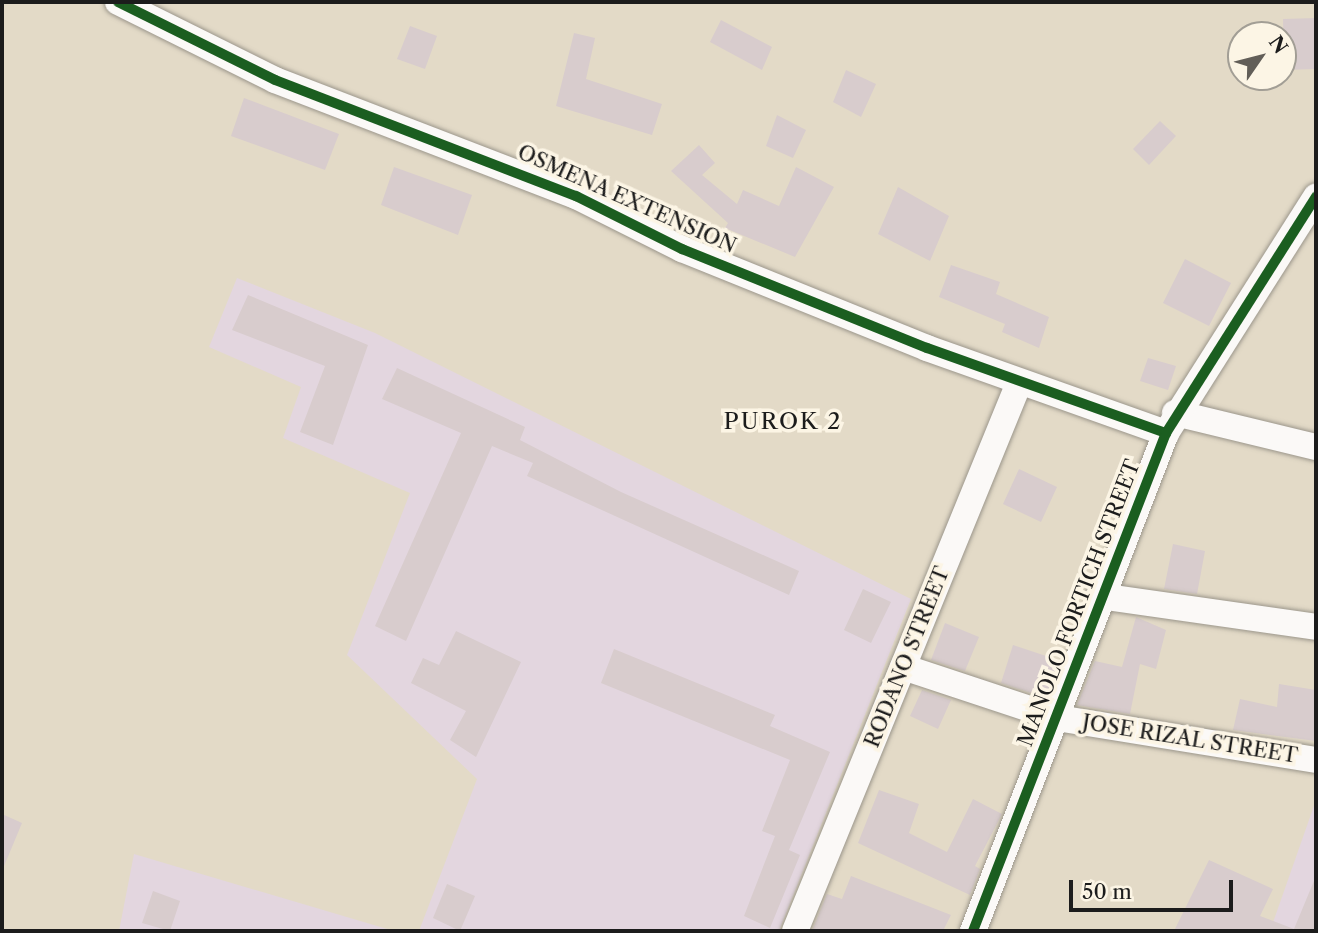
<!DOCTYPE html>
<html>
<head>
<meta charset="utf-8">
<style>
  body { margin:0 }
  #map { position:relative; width:1318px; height:933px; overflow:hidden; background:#e3dac7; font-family:"Libre Caslon Text",serif }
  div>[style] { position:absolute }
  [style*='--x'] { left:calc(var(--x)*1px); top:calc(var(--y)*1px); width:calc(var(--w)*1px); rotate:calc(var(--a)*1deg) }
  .built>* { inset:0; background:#e3d6df }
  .building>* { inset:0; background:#d8cccd }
  .roads { filter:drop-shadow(0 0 2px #9b968b) drop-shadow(0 0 2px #9b968b) }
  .minor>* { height:26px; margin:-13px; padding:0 13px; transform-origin:13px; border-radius:13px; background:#fbf9f7 }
  .cycleway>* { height:10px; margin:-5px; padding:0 5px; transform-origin:5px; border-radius:5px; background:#1b5e20 }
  span { translate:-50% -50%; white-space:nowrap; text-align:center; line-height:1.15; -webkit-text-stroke:7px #fcf5e5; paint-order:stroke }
  .street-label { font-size:21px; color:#1c1c1c }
  .neighbourhood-label { font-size:23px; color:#1c1c1c; letter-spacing:2px }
  .frame { position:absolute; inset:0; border:4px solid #1c1c1c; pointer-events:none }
  .north { position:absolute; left:1227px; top:21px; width:70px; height:70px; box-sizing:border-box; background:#fcf5e5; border:2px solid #a29e95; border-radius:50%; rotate:55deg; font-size:19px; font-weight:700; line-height:28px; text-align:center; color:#1c1c1c }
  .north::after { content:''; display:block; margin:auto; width:24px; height:32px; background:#625e58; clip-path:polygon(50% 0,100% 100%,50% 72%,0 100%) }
  .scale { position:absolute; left:1069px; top:880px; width:164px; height:32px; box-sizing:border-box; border:4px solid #1c1c1c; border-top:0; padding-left:9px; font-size:21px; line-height:24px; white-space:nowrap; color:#1c1c1c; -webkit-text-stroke:5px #fcf5e5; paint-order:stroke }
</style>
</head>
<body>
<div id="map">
  <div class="built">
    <div style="clip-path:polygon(237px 278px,375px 333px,911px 599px,779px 931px,419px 931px,477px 779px,347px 655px,410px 493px,283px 438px,301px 387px,209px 347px)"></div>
    <div style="clip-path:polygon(1316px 800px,1316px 931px,1270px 931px)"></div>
    <div style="clip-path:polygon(134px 854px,394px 931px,119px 931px)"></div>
  </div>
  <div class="building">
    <div style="clip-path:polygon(1316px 18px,1316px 69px,1284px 70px,1283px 19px)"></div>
    <div style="clip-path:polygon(721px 20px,772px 47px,762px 70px,710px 42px)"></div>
    <div style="clip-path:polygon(410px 26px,437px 36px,425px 69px,397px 59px)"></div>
    <div style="clip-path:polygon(574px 33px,595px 38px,586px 79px,662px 104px,652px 135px,556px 106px)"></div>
    <div style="clip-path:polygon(846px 70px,876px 84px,861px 117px,833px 102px)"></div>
    <div style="clip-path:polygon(244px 98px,339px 134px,325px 170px,231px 136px)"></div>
    <div style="clip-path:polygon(777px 115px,806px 130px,793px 158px,766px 146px)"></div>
    <div style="clip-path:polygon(1160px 121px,1176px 136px,1149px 165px,1133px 149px)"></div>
    <div style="clip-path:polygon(699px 145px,715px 163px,702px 175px,737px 204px,743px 190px,779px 206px,796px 167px,834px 187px,795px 257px,725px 228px,728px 223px,671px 171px)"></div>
    <div style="clip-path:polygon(394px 167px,472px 195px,458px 235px,381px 205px)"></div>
    <div style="clip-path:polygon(898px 187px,949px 216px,930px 261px,878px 234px)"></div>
    <div style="clip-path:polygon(1185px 259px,1231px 283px,1209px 326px,1163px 303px)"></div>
    <div style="clip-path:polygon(951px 265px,1000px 282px,996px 294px,1049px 317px,1039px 348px,1002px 332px,1005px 324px,939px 297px)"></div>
    <div style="clip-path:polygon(248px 295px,368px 345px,333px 445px,300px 432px,325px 366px,232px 330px)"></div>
    <div style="clip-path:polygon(1148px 358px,1176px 366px,1168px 390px,1140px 381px)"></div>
    <div style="clip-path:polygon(397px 368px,525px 427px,520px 440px,621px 492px,799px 571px,789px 595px,527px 476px,533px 463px,492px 446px,406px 641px,375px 626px,461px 433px,382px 399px)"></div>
    <div style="clip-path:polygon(1019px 469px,1057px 487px,1041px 522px,1003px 504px)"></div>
    <div style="clip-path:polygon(1173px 544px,1205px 551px,1197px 594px,1164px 589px)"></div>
    <div style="clip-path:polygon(863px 589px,891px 602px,871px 643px,844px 630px)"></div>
    <div style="clip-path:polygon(1136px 617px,1166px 630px,1156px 669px,1140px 664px,1130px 714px,1077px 705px,1095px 661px,1122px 667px)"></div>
    <div style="clip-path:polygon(945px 623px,979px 637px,965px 671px,931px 660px)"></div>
    <div style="clip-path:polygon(456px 631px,521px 662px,476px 757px,450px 740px,466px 711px,411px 683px,423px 658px,439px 665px)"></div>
    <div style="clip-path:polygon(1013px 645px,1061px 661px,1046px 698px,1001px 683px)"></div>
    <div style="clip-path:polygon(614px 649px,775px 715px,770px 726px,830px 752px,789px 850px,800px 855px,770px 928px,744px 916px,775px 836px,762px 831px,790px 760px,601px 683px)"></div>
    <div style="clip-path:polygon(1279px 684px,1316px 690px,1316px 741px,1233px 730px,1240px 699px,1277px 707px)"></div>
    <div style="clip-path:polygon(922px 690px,951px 700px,938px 729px,910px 716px)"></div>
    <div style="clip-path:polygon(879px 790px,919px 804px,909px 833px,947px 852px,973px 799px,1002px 814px,975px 866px,980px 869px,970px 895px,858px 843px)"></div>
    <div style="clip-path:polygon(2px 814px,22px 823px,2px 871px)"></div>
    <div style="clip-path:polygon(1209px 860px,1273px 889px,1260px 916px,1294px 929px,1316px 876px,1316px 931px,1174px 931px)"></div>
    <div style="clip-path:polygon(851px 876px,951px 915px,943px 931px,812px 931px,827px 894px,842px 899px)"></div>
    <div style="clip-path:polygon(447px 884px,475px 896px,460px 931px,433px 918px)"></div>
    <div style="clip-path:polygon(153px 891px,180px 901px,170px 931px,142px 923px)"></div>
  </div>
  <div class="roads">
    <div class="minor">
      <div style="--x:118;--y:2;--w:175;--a:26.4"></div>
      <div style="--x:275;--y:80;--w:323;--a:21.1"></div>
      <div style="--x:576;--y:196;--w:119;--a:26.6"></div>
      <div style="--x:682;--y:249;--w:264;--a:22"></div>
      <div style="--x:927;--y:348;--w:254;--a:19.6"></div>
      <div style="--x:1175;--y:413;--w:145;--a:13.6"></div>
      <div style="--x:1099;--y:596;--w:219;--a:8.1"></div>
      <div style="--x:903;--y:667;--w:162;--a:18.3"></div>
      <div style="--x:1057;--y:718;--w:262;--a:9.2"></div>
      <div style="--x:795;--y:931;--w:592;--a:-67.77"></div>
      <div style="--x:973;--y:931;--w:534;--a:-68.82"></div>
      <div style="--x:1166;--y:433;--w:280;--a:-57.6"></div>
    </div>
  </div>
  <div class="cycleway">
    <div style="--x:118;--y:2;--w:175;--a:26.4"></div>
    <div style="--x:275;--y:80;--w:323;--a:21.1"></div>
    <div style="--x:576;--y:196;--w:119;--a:26.6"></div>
    <div style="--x:682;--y:249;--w:264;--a:22"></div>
    <div style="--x:927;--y:348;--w:254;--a:19.6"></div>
    <div style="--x:973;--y:931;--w:534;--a:-68.82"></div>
    <div style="--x:1166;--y:433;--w:280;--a:-57.6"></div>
  </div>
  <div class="street-label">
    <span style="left:627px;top:199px;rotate:24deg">OSMENA EXTENSION</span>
    <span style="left:1079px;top:603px;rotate:-69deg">MANOLO FORTICH STREET</span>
    <span style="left:907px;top:657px;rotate:-68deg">RODANO STREET</span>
    <span style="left:1190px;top:739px;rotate:9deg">JOSE RIZAL STREET</span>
  </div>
  <div class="neighbourhood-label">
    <span style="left:783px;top:421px">PUROK 2</span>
  </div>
  <div class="frame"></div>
  <div class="north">N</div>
  <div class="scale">50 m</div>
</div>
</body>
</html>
